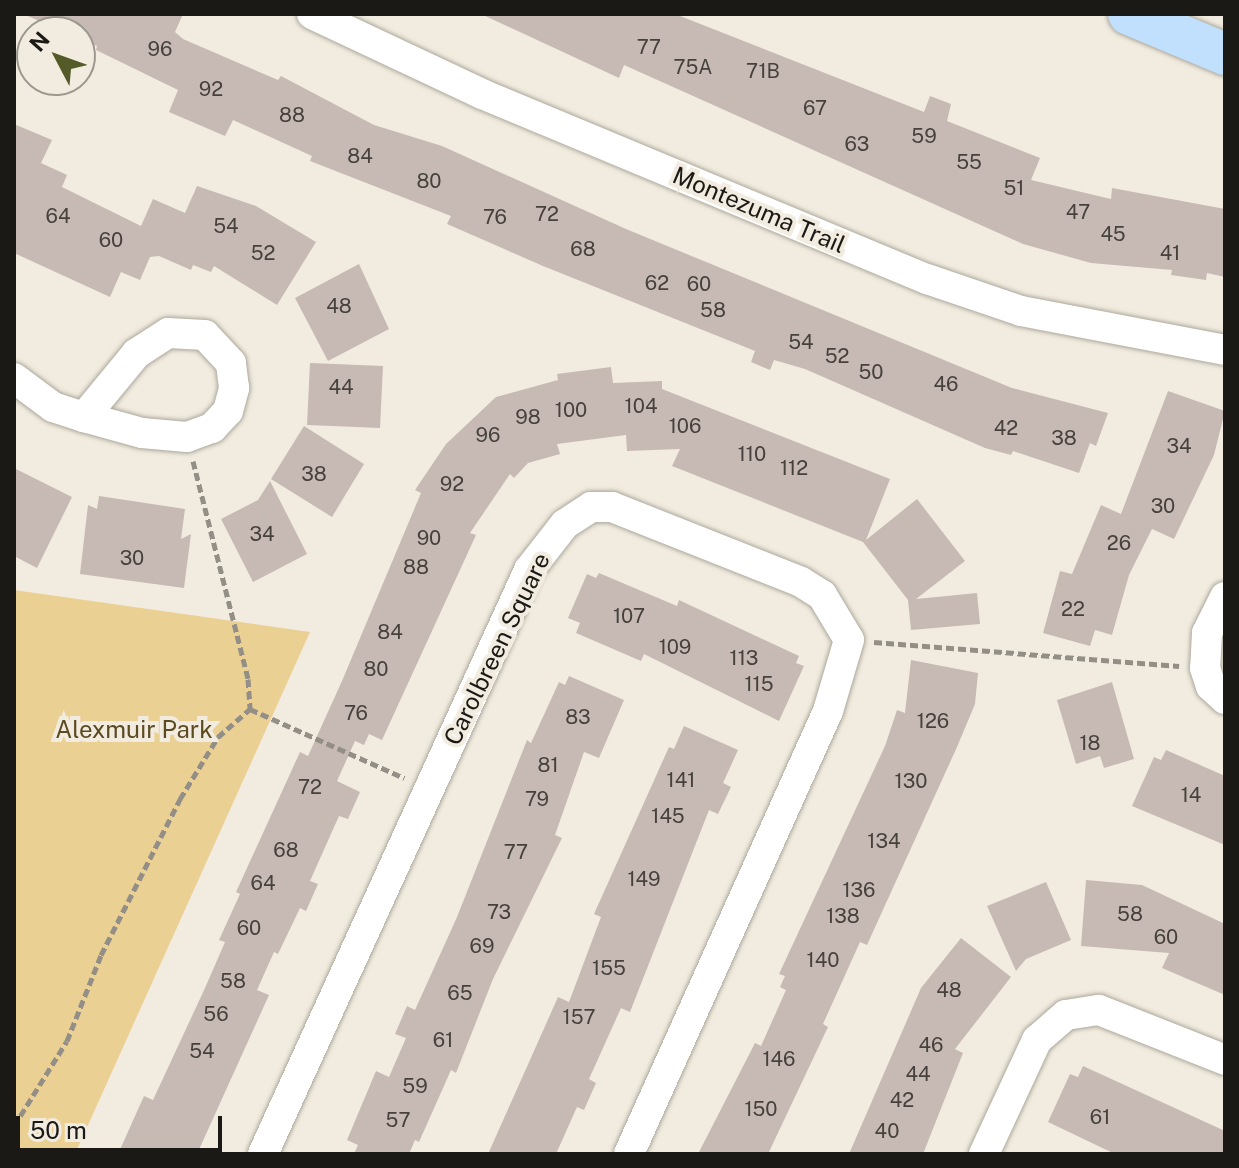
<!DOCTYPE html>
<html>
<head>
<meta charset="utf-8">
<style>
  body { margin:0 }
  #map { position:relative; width:1239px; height:1168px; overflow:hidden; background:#f2ece0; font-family:"Public Sans",sans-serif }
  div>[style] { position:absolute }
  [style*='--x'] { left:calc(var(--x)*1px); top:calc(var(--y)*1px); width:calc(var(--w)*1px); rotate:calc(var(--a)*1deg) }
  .green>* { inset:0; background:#ebd094 }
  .building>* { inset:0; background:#c7bab4 }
  .path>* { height:5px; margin-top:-2.5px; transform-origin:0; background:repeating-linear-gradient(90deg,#938f87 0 8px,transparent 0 12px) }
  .roads { filter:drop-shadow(0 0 2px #ada89c) drop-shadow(0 0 2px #ada89c) }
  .street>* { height:30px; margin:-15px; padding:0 15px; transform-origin:15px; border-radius:15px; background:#fff }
  .secondary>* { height:42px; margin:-21px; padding:0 21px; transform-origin:21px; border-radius:21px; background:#c1e0fe }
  span { translate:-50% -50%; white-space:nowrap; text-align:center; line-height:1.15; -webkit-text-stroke:8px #f2ece0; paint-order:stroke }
  .number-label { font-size:20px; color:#46413d }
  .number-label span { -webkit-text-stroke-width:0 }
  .street-label { font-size:24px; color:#1b1915 }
  .park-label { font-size:24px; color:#5c4a21 }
  .frame { position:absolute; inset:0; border:16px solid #1b1915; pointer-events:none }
  .north { position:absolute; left:16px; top:16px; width:80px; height:80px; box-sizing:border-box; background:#f2ece0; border:2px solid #9c988f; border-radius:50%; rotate:311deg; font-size:22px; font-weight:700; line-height:32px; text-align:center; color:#1b1915 }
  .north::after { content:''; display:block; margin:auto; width:28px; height:36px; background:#545a28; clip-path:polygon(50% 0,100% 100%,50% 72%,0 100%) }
  .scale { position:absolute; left:16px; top:1116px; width:206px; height:36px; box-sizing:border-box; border:4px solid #1b1915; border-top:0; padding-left:10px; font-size:24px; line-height:28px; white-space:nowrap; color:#1b1915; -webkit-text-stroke:6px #f2ece0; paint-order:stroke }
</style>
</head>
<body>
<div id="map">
  <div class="green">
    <div style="clip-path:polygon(14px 590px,310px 632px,75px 1154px,14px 1154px)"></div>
  </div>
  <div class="building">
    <div style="clip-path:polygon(23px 14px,183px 14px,175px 32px,183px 39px,278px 80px,281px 76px,374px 125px,442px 146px,626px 229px,1012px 388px,1108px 413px,1096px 446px,1090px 443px,1079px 473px,1013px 451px,1011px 455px,985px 448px,805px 369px,774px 360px,770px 370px,751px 362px,755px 351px,543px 266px,447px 224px,451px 216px,310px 161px,312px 156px,233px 120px,225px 136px,169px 112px,178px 90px,96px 50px,97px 46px,80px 38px,80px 32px,65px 32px)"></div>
    <div style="clip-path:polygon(481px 14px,675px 14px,924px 112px,930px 96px,951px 104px,947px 121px,1040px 158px,1031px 180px,1111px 199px,1112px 188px,1225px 209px,1225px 277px,1207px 273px,1206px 280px,1171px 275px,1172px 270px,1091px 263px,1023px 244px,624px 65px,619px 78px)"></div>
    <div style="clip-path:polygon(14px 124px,52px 140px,41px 163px,67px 175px,62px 187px,141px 226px,153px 199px,185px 213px,197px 186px,256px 206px,316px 242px,277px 305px,214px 266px,211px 272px,193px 265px,191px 270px,159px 256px,150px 257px,140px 280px,121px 272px,110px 297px,14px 253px)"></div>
    <div style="clip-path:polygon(359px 264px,389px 329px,328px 361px,295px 298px)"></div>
    <div style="clip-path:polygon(310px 363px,383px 366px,380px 428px,307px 425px)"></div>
    <div style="clip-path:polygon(611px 367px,613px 383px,662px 381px,662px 389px,890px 479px,866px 540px,917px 499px,965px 561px,916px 599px,977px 593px,980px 624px,911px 630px,908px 600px,863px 542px,672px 466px,680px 449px,627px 451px,626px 435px,557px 444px,560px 454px,528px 463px,514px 478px,510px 474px,470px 533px,476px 535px,382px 740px,369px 734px,364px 745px,355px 741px,337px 781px,360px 792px,348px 819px,339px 816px,310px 881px,318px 884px,306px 911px,300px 908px,278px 954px,274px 952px,257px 990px,269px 995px,197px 1154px,118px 1154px,144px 1096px,153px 1100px,205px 988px,225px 942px,219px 940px,240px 894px,236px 892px,300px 752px,308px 756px,342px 681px,421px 493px,415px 490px,446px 444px,496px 397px,558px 380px,557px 374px)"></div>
    <div style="clip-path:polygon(1168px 391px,1225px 411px,1214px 455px,1174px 539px,1152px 529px,1129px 575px,1112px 635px,1095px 630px,1090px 646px,1043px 633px,1060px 571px,1072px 574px,1101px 505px,1121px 514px)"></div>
    <div style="clip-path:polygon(304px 426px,364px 464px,332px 517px,271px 479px)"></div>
    <div style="clip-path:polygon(14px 468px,72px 497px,37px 568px,14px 556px)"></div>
    <div style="clip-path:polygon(270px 481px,307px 554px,253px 582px,221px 519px,258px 500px)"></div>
    <div style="clip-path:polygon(99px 496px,185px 509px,181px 539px,191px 534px,184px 588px,80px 574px,88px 505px,97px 509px)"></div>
    <div style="clip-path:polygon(599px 573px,677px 606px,679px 600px,799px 656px,796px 663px,804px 666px,779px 721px,644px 654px,641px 661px,576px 633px,580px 623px,568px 618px,587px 574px,596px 578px)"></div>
    <div style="clip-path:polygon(911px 660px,978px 673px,975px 704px,957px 747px,867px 945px,860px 942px,823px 1024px,828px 1027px,768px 1154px,698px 1154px,755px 1043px,761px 1046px,786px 990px,780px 987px,785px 976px,779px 974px,885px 746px,897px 710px,905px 713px)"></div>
    <div style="clip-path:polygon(569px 676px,624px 700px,599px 758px,584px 752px,555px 835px,562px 838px,493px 979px,456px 1073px,451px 1070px,419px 1142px,415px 1140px,409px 1154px,354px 1154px,358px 1145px,347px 1140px,376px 1071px,389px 1077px,406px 1038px,395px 1034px,407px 1006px,415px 1010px,457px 917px,527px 740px,531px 743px,559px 682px,565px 685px)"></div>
    <div style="clip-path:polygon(1112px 682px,1134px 759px,1104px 768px,1100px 756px,1076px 764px,1057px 700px)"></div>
    <div style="clip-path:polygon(684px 726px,738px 750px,723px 783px,731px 787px,718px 814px,709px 810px,630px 1012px,621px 1008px,589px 1079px,596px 1083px,584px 1110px,577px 1107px,556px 1154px,488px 1154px,558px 997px,569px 1002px,601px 917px,594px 914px,669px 747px,674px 749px)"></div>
    <div style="clip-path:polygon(1166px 750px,1225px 776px,1225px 845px,1132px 806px,1154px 757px,1161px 760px)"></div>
    <div style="clip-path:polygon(1086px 880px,1142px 885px,1225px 924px,1225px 995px,1162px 968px,1169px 953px,1081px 946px)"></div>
    <div style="clip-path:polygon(1046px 882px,1071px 940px,1026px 959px,1016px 971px,987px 906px)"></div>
    <div style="clip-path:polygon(961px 938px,1011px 977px,955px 1049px,963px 1053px,923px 1154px,849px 1154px,921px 988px)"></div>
    <div style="clip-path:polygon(1083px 1066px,1225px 1131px,1225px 1154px,1115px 1154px,1048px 1122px,1070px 1074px,1078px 1077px)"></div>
  </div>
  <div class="path">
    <div style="--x:193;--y:461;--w:225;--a:75.8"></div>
    <div style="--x:248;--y:679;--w:30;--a:86"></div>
    <div style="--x:874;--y:642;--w:306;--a:4.5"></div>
    <div style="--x:14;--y:1126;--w:100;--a:-58.1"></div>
    <div style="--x:67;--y:1041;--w:92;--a:-68.4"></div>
    <div style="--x:101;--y:955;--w:175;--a:-63.1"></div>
    <div style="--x:180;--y:799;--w:73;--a:-58.5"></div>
    <div style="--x:218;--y:737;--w:43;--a:-41.2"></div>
    <div style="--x:250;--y:709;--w:169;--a:24.1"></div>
  </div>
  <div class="roads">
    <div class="street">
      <div style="--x:312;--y:14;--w:188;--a:25.2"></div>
      <div style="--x:482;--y:94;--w:482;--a:22.6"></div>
      <div style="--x:927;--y:279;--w:99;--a:18.8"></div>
      <div style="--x:1021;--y:311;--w:208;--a:10.8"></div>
      <div style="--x:14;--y:378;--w:49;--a:36.6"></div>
      <div style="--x:53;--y:407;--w:33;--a:18"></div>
      <div style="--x:84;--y:417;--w:60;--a:15.4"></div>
      <div style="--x:142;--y:433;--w:45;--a:5.1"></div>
      <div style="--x:187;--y:437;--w:27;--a:-20"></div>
      <div style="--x:212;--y:428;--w:23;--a:-47"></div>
      <div style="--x:228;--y:411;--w:24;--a:-75"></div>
      <div style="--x:234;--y:388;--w:25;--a:-97"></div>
      <div style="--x:231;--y:363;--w:38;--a:-133"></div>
      <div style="--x:205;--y:335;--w:37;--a:-177"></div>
      <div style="--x:168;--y:333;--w:38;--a:147"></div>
      <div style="--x:136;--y:354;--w:82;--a:129.5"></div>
      <div style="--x:1225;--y:597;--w:40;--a:116.6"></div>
      <div style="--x:1207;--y:633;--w:35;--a:93"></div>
      <div style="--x:1205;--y:668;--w:19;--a:72"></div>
      <div style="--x:1211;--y:686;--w:19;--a:43"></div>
      <div style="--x:263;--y:1154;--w:642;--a:-65.51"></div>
      <div style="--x:529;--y:570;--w:58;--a:-52"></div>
      <div style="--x:565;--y:524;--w:31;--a:-33"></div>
      <div style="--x:591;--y:507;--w:21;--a:0"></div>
      <div style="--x:612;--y:507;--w:203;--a:21.6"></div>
      <div style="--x:801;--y:582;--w:25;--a:32"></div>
      <div style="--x:822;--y:595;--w:52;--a:59"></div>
      <div style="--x:849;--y:640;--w:74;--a:106.5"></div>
      <div style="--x:828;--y:711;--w:486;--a:114.2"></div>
      <div style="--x:984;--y:1154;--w:126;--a:-65.1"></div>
      <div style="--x:1037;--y:1040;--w:38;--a:-41"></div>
      <div style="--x:1066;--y:1015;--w:33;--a:-9"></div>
      <div style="--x:1099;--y:1010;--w:136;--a:21.6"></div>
    </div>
    <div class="secondary">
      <div style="--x:1129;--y:14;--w:104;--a:22.6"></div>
    </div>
  </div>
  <div class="number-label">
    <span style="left:649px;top:47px">77</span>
    <span style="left:160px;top:49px">96</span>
    <span style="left:693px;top:67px">75A</span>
    <span style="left:763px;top:71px">71B</span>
    <span style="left:211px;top:89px">92</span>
    <span style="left:815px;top:108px">67</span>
    <span style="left:292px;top:115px">88</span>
    <span style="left:924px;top:136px">59</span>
    <span style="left:857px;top:144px">63</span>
    <span style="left:360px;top:156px">84</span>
    <span style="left:969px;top:162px">55</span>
    <span style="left:429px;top:181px">80</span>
    <span style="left:1014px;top:188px">51</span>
    <span style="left:1078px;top:212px">47</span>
    <span style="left:547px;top:214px">72</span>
    <span style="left:58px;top:216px">64</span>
    <span style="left:495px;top:217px">76</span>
    <span style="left:226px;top:226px">54</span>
    <span style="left:1113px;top:234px">45</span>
    <span style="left:111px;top:240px">60</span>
    <span style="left:583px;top:249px">68</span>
    <span style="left:263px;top:253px">52</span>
    <span style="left:1170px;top:253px">41</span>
    <span style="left:657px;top:283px">62</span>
    <span style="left:699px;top:284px">60</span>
    <span style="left:339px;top:306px">48</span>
    <span style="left:713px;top:310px">58</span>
    <span style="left:801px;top:342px">54</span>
    <span style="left:837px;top:356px">52</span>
    <span style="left:871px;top:372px">50</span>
    <span style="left:946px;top:384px">46</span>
    <span style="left:341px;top:387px">44</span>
    <span style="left:641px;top:406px">104</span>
    <span style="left:571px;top:410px">100</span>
    <span style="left:528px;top:417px">98</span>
    <span style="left:685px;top:426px">106</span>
    <span style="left:1006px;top:428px">42</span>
    <span style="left:488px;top:435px">96</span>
    <span style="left:1064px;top:438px">38</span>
    <span style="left:1179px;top:446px">34</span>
    <span style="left:752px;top:454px">110</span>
    <span style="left:794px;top:468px">112</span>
    <span style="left:314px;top:474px">38</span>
    <span style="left:452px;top:484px">92</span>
    <span style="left:1163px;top:506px">30</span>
    <span style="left:262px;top:534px">34</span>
    <span style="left:429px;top:538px">90</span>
    <span style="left:1119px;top:543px">26</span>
    <span style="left:132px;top:558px">30</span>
    <span style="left:416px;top:567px">88</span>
    <span style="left:1073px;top:609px">22</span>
    <span style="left:629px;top:616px">107</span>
    <span style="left:390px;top:632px">84</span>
    <span style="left:675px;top:647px">109</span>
    <span style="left:744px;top:658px">113</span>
    <span style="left:376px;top:669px">80</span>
    <span style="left:759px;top:684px">115</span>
    <span style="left:356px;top:713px">76</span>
    <span style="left:578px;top:717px">83</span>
    <span style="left:933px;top:721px">126</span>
    <span style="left:1090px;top:743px">18</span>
    <span style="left:548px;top:765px">81</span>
    <span style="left:681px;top:780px">141</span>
    <span style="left:911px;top:781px">130</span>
    <span style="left:310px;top:787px">72</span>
    <span style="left:1191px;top:795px">14</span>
    <span style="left:537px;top:799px">79</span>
    <span style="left:668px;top:816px">145</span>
    <span style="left:884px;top:841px">134</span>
    <span style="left:286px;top:850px">68</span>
    <span style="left:516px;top:852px">77</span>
    <span style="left:644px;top:879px">149</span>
    <span style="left:263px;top:883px">64</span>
    <span style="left:859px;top:890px">136</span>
    <span style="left:499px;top:912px">73</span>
    <span style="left:1130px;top:914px">58</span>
    <span style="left:843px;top:916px">138</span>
    <span style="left:249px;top:928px">60</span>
    <span style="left:1166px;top:937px">60</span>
    <span style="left:482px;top:946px">69</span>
    <span style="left:823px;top:960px">140</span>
    <span style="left:609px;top:968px">155</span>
    <span style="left:233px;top:981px">58</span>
    <span style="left:949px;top:990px">48</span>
    <span style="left:460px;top:993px">65</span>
    <span style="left:216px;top:1014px">56</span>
    <span style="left:579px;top:1017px">157</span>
    <span style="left:443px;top:1040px">61</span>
    <span style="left:931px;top:1045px">46</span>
    <span style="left:202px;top:1051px">54</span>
    <span style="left:779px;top:1059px">146</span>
    <span style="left:918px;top:1074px">44</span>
    <span style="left:415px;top:1086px">59</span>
    <span style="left:902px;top:1100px">42</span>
    <span style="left:761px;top:1109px">150</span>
    <span style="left:1100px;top:1117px">61</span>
    <span style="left:398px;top:1120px">57</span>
    <span style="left:887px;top:1131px">40</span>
  </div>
  <div class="street-label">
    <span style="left:759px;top:210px;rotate:23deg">Montezuma Trail</span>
    <span style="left:497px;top:649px;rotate:-64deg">Carolbreen Square</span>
  </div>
  <div class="park-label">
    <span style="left:134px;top:730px">Alexmuir Park</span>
  </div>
  <div class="frame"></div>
  <div class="north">N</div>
  <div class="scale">50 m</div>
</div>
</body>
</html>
